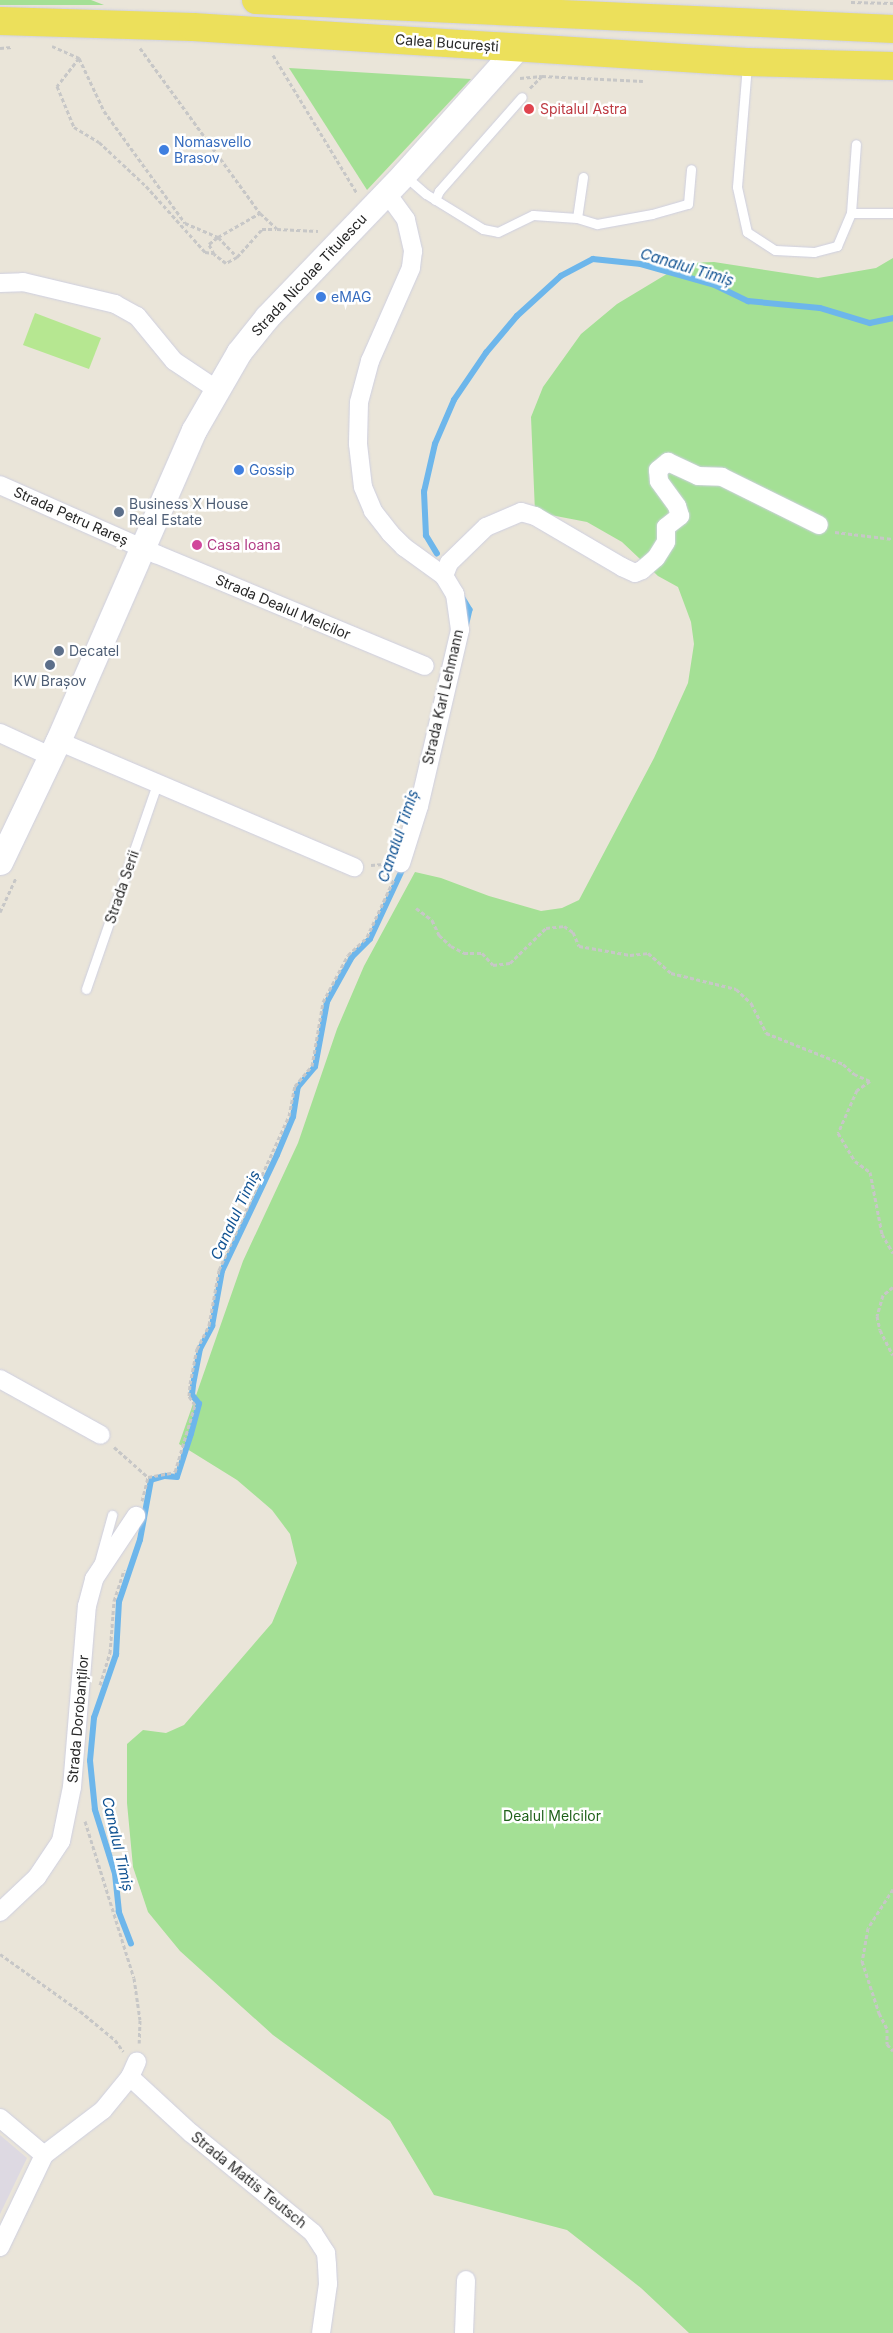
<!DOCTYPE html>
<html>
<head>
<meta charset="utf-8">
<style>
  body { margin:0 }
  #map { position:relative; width:893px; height:2333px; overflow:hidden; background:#eae5d9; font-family:Inter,sans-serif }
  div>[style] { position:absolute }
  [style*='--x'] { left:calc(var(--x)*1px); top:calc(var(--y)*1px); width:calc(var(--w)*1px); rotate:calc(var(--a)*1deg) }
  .industrial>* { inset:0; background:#ddd9e2 }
  .green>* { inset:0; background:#a4e095 }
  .pitch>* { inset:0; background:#b6e791 }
  .stream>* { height:5.5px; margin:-2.75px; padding:0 2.75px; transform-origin:2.75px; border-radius:2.75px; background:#6db6eb }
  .path>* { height:3px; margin-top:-1.5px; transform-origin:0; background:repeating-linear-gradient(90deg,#c7c7c7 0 4px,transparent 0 6.5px) }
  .roads { filter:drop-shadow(0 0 1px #cecfe0) drop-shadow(0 0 1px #cecfe0) }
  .lane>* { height:9px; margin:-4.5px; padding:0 4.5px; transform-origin:4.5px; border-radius:4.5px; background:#fff }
  .street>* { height:18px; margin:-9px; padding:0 9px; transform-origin:9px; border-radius:9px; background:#fff }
  .secondary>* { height:25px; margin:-12.5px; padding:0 12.5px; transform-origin:12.5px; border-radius:12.5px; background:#fff }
  .primary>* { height:28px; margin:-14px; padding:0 14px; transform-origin:14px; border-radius:14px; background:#ece05b }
  .dots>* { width:14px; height:14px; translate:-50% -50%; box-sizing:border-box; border:2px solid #fff; border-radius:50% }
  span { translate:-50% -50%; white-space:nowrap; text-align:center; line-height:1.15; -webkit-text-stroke:5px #fff; paint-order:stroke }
  .street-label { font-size:14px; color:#272727 }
  .health-label { font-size:14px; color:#be3a42 }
  .left { translate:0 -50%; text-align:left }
  .shop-label { font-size:14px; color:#366cbe }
  .service-label { font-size:14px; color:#4e5e75 }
  .hotel-label { font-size:14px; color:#b23c85 }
  .park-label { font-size:14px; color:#1f611a }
  .water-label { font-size:15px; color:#105292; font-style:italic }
</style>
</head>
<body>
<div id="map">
  <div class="industrial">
    <div style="clip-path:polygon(0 2135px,27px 2158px,0 2214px)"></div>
  </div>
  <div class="green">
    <div style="clip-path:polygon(0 0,91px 0,104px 5px,0 5px)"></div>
    <div style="clip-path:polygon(289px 68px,471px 79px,367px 190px)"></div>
    <div style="clip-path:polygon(893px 258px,893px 2333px,689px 2333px,641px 2288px,567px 2230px,434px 2195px,390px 2121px,273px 2035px,180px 1951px,148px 1912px,133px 1867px,127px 1803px,127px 1744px,143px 1730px,166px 1733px,184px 1725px,272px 1623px,297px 1563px,290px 1534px,272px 1510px,237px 1480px,179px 1444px,243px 1261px,298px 1143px,337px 1029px,364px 966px,415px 872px,441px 878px,489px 896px,541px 911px,562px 908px,579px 900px,654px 758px,688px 683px,694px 644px,691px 622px,678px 587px,658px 576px,622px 542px,587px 522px,535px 512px,531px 417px,543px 387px,581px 334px,617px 304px,685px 263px,714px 262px,818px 278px,876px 268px)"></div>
  </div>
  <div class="pitch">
    <div style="clip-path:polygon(35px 313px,101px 338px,89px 369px,23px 345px)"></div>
  </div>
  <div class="stream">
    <div style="--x:437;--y:554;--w:21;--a:-121"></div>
    <div style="--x:426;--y:536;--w:44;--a:-92.6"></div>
    <div style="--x:424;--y:492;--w:49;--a:-77.1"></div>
    <div style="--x:435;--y:444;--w:48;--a:-66.6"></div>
    <div style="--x:454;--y:400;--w:57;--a:-55.8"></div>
    <div style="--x:486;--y:353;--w:48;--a:-50"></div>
    <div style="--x:517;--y:316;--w:59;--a:-42.3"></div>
    <div style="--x:561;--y:276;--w:36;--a:-28"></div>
    <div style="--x:593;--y:259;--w:48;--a:5.9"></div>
    <div style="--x:641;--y:264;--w:77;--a:15.8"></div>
    <div style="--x:715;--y:285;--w:37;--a:26"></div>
    <div style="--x:748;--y:301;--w:72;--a:5.6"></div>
    <div style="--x:820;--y:308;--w:52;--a:16.7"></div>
    <div style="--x:870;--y:323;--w:24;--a:-12"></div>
    <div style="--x:461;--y:595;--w:17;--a:59"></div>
    <div style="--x:470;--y:610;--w:17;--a:103"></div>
    <div style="--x:131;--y:1944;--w:34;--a:-111"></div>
    <div style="--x:119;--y:1912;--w:38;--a:-96"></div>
    <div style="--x:115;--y:1874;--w:67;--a:-107.4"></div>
    <div style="--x:95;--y:1810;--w:49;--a:-95.8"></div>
    <div style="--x:90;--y:1761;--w:43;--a:-84.7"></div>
    <div style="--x:94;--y:1718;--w:67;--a:-70.8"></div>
    <div style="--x:116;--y:1655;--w:53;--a:-86.8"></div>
    <div style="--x:119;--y:1602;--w:65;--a:-71.3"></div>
    <div style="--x:140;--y:1540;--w:61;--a:-79.6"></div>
    <div style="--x:151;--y:1480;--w:15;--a:-16"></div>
    <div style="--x:165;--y:1476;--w:12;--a:5"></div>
    <div style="--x:177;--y:1477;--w:45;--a:-72"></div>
    <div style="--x:191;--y:1434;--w:31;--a:-75"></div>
    <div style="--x:199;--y:1404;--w:11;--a:-128"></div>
    <div style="--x:192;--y:1395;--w:10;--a:-84"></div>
    <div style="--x:193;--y:1385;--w:37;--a:-79"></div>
    <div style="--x:200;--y:1349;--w:26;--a:-62"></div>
    <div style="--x:212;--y:1326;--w:56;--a:-79.7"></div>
    <div style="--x:222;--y:1271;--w:128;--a:-64.6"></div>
    <div style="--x:277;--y:1155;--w:41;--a:-67.2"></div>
    <div style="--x:293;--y:1117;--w:30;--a:-81"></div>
    <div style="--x:298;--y:1087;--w:26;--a:-50"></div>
    <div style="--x:315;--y:1067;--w:66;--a:-79.5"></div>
    <div style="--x:327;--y:1002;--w:51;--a:-60.9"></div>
    <div style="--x:352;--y:957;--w:25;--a:-45"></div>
    <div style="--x:370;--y:939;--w:81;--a:-65"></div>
  </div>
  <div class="path">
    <div style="--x:851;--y:2;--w:42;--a:1.4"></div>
    <div style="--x:52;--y:46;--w:30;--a:24"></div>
    <div style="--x:79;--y:58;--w:59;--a:64.7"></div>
    <div style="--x:104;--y:111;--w:138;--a:54.1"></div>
    <div style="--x:185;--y:223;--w:36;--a:23"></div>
    <div style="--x:218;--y:237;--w:28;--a:46"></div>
    <div style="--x:237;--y:257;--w:13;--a:151"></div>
    <div style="--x:226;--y:263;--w:15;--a:-143"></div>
    <div style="--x:214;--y:254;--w:11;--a:-117"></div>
    <div style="--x:209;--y:244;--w:11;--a:-38"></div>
    <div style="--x:218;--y:237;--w:48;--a:-29.7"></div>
    <div style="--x:0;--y:48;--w:12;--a:-5"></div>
    <div style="--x:140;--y:48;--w:204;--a:54"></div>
    <div style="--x:260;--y:213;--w:23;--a:43"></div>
    <div style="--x:277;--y:229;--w:41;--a:2.8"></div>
    <div style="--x:273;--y:55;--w:162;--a:58.7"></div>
    <div style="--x:79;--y:58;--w:36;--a:128"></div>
    <div style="--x:57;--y:86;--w:44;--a:67.5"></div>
    <div style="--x:74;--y:127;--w:29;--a:31"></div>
    <div style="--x:99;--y:142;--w:64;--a:43.1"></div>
    <div style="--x:146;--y:186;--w:89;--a:48.2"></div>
    <div style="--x:205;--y:252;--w:8;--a:7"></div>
    <div style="--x:520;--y:78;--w:22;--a:-5"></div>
    <div style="--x:542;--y:76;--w:101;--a:2.8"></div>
    <div style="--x:530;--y:88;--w:17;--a:-45"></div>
    <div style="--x:237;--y:257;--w:38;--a:-48"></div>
    <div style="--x:262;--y:229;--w:14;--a:0"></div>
    <div style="--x:835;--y:532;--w:58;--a:6.9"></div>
    <div style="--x:371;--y:865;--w:13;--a:-4"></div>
    <div style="--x:416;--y:908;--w:20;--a:37"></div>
    <div style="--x:432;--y:920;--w:17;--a:65"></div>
    <div style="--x:439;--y:935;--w:16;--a:43"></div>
    <div style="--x:451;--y:946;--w:15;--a:28"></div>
    <div style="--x:464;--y:953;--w:18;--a:0"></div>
    <div style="--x:482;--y:953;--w:16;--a:47"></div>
    <div style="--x:493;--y:965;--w:17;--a:-7"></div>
    <div style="--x:510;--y:963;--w:50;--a:-44.2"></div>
    <div style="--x:546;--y:928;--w:18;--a:-6"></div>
    <div style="--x:564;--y:926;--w:11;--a:34"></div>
    <div style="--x:573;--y:932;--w:15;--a:67"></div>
    <div style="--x:579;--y:946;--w:52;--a:10"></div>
    <div style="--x:630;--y:955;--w:18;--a:-6"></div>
    <div style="--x:648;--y:953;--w:30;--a:41"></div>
    <div style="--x:671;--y:973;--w:67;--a:13.8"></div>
    <div style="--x:736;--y:989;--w:21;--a:43"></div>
    <div style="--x:751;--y:1003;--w:34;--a:63"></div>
    <div style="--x:766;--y:1033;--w:83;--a:21.9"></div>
    <div style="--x:843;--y:1064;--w:15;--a:42"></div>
    <div style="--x:854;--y:1074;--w:17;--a:24"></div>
    <div style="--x:870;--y:1081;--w:16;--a:145"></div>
    <div style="--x:857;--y:1090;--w:47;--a:113.8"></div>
    <div style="--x:838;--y:1133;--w:33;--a:59"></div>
    <div style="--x:855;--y:1161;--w:19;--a:36"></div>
    <div style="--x:870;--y:1172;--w:63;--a:79"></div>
    <div style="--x:882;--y:1234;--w:22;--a:60"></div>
    <div style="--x:0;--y:912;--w:38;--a:-65"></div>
    <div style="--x:893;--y:1287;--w:13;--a:141"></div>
    <div style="--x:883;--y:1295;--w:22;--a:106"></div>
    <div style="--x:877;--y:1316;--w:14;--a:78"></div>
    <div style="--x:880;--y:1330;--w:28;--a:63"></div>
    <div style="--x:114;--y:1447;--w:45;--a:41.4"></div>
    <div style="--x:142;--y:1501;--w:25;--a:-76"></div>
    <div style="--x:148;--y:1477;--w:27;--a:-10"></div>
    <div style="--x:175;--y:1472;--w:70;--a:-73.4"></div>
    <div style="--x:195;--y:1405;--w:11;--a:-124"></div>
    <div style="--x:189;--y:1396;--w:12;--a:-85"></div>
    <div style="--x:190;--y:1384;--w:36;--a:-79"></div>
    <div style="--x:197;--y:1349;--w:27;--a:-63"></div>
    <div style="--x:209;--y:1325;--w:56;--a:-79.7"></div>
    <div style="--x:219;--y:1270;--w:169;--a:-65.6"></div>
    <div style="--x:289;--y:1116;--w:31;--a:-79"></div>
    <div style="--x:295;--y:1086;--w:26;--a:-50"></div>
    <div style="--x:312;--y:1066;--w:65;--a:-80.2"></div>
    <div style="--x:323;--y:1002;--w:53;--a:-62"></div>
    <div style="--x:348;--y:955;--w:26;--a:-43"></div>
    <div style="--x:367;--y:937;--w:64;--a:-65"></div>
    <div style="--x:100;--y:1685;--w:34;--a:-73"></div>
    <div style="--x:110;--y:1653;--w:52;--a:-85.6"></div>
    <div style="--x:114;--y:1601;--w:33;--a:-72"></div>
    <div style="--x:85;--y:1821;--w:164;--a:72.7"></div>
    <div style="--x:134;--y:1978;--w:42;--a:81.9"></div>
    <div style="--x:140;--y:2020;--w:23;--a:92"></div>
    <div style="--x:893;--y:1889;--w:46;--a:122.7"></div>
    <div style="--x:868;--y:1928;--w:34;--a:100"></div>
    <div style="--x:862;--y:1961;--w:55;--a:71.9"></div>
    <div style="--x:879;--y:2013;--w:18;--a:63"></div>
    <div style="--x:887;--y:2029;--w:15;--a:90"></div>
    <div style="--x:887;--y:2044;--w:9;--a:49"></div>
    <div style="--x:0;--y:1954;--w:98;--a:35.5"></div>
    <div style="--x:80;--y:2011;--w:45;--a:39.6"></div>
    <div style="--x:115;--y:2040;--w:14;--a:54"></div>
  </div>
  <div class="roads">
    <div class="lane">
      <div style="--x:747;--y:65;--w:122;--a:94.7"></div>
      <div style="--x:737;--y:187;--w:46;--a:77.5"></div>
      <div style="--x:747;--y:232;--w:33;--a:33"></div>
      <div style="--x:775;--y:250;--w:39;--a:3"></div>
      <div style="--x:814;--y:252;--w:24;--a:-15"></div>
      <div style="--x:837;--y:246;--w:36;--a:-67"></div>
      <div style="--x:851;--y:213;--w:69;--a:-85.9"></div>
      <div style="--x:404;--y:175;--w:29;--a:41"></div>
      <div style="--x:426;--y:194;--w:67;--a:31.6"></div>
      <div style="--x:483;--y:229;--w:15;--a:11"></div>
      <div style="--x:498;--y:232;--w:39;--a:-26"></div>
      <div style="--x:533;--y:215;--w:44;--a:3.9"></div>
      <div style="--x:583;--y:177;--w:41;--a:98.3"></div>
      <div style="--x:577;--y:218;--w:21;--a:17"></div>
      <div style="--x:597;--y:224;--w:56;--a:-10.3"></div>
      <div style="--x:652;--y:214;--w:37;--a:-16"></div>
      <div style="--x:688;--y:204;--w:35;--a:-85"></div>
      <div style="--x:435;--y:200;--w:10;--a:-66"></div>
      <div style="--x:439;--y:191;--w:125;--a:-48.6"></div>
      <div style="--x:851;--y:213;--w:42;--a:0"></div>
      <div style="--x:86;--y:989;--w:217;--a:-70.9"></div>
      <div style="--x:99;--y:1562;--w:49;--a:-74.5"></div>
    </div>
    <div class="street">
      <div style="--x:386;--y:192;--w:34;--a:54"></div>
      <div style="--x:406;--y:220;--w:32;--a:77"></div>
      <div style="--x:413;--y:251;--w:17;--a:97"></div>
      <div style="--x:411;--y:268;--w:102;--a:113.8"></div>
      <div style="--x:370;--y:361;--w:42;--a:105"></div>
      <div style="--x:359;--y:402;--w:42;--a:91.4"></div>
      <div style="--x:358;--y:444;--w:43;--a:83.4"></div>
      <div style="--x:363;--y:487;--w:26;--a:67"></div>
      <div style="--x:373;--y:511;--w:28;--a:52"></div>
      <div style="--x:390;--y:533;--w:20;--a:45"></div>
      <div style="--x:404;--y:547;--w:49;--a:35.9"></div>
      <div style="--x:444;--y:576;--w:21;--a:59"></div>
      <div style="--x:455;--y:594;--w:36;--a:82"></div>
      <div style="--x:460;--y:630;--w:181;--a:103.1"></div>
      <div style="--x:419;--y:806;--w:60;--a:107.5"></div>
      <div style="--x:0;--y:283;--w:23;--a:-2"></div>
      <div style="--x:23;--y:282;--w:95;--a:13.4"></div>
      <div style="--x:115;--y:304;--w:25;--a:29"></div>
      <div style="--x:137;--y:316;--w:58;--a:50.6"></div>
      <div style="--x:174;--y:361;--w:50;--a:33.7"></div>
      <div style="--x:0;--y:485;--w:171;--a:23.9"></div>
      <div style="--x:156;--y:554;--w:291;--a:22.6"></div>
      <div style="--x:444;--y:576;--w:14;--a:-69"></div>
      <div style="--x:449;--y:563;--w:52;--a:-44.2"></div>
      <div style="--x:486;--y:527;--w:38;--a:-23"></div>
      <div style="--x:521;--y:512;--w:15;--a:16"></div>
      <div style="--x:535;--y:516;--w:101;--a:30.4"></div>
      <div style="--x:622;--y:567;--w:14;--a:25"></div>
      <div style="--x:635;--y:573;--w:8;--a:-23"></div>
      <div style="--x:642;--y:570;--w:18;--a:-41"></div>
      <div style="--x:656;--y:558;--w:19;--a:-58"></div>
      <div style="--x:666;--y:542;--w:15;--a:-90"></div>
      <div style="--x:666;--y:527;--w:18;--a:-38"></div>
      <div style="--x:680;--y:516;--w:10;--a:-107"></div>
      <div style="--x:677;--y:506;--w:31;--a:-126"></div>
      <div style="--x:659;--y:481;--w:11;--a:-95"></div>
      <div style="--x:658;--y:470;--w:13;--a:-39"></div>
      <div style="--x:668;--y:462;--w:33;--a:25"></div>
      <div style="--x:698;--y:476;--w:24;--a:2"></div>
      <div style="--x:722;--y:477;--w:108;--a:26.3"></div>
      <div style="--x:0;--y:733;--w:55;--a:24.7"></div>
      <div style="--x:58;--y:741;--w:322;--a:23.1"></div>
      <div style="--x:0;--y:1379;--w:115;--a:29"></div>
      <div style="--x:0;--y:1912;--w:51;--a:-43.4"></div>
      <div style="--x:37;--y:1877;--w:43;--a:-56.3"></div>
      <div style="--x:61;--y:1841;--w:55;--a:-78.5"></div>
      <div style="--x:72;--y:1787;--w:182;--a:-85.3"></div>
      <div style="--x:87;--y:1606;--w:28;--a:-75"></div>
      <div style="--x:94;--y:1579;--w:76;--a:-56.3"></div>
      <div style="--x:130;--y:2077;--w:83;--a:42.6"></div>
      <div style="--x:191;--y:2133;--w:158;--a:39.3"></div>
      <div style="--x:313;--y:2233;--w:24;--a:57"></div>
      <div style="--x:326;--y:2253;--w:12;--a:85"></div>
      <div style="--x:327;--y:2265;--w:19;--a:87"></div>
      <div style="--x:328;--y:2284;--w:49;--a:98.1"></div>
      <div style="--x:0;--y:2118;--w:57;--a:40.1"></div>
      <div style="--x:0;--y:2247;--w:102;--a:-64.4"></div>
      <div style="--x:44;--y:2155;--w:74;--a:-37.3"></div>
      <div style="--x:103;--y:2110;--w:43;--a:-50.7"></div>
      <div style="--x:130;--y:2077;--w:17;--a:-66"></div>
      <div style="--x:464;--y:2333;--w:53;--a:-87.8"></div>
    </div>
    <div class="secondary">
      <div style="--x:0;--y:862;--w:134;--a:-64.4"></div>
      <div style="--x:58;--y:741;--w:339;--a:-66.4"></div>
      <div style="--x:194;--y:430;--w:90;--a:-60"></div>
      <div style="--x:239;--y:352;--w:45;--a:-51.3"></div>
      <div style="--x:267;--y:317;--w:198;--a:-46.2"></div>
      <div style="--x:404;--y:174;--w:169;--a:-48.1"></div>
    </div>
    <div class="primary">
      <div style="--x:256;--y:0;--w:638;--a:2.61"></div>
      <div style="--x:0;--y:21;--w:193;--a:1.8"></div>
      <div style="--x:193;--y:27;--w:555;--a:3.61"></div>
      <div style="--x:747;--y:62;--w:146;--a:1.6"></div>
    </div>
  </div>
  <div class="dots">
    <div style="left:529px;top:109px;background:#e0444e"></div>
    <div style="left:164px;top:150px;background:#3f7fe0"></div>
    <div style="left:321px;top:297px;background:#3f7fe0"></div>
    <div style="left:239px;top:470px;background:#3f7fe0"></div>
    <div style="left:119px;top:512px;background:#5c6f8a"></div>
    <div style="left:197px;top:545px;background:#d1479c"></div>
    <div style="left:59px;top:651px;background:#5c6f8a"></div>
    <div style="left:50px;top:665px;background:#5c6f8a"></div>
  </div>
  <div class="street-label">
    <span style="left:447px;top:43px;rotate:4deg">Calea București</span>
    <span style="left:309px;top:275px;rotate:-47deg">Strada Nicolae Titulescu</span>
    <span style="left:71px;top:516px;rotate:24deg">Strada Petru Rareș</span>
    <span style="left:283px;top:607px;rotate:23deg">Strada Dealul Melcilor</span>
    <span style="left:443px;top:697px;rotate:-77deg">Strada Karl Lehmann</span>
    <span style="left:122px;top:887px;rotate:-71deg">Strada Serii</span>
    <span style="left:78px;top:1719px;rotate:-85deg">Strada Dorobanților</span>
    <span style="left:249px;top:2180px;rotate:39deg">Strada Mattis Teutsch</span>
  </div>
  <div class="health-label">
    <span class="left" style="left:540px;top:109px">Spitalul Astra</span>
  </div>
  <div class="shop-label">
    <span class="left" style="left:174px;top:150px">Nomasvello<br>Brasov</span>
    <span class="left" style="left:331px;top:297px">eMAG</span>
    <span class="left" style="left:249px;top:470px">Gossip</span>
  </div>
  <div class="service-label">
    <span class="left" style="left:129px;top:512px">Business X House<br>Real Estate</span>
    <span class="left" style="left:69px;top:651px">Decatel</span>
    <span style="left:50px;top:681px">KW Brașov</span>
  </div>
  <div class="hotel-label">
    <span class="left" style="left:207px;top:545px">Casa Ioana</span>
  </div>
  <div class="park-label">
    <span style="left:552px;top:1816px">Dealul Melcilor</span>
  </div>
  <div class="water-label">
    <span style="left:687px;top:267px;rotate:17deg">Canalul Timiș</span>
    <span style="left:398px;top:836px;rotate:-71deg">Canalul Timiș</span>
    <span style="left:235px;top:1215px;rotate:-65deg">Canalul Timiș</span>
    <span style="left:118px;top:1844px;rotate:77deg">Canalul Timiș</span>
  </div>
</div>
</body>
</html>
